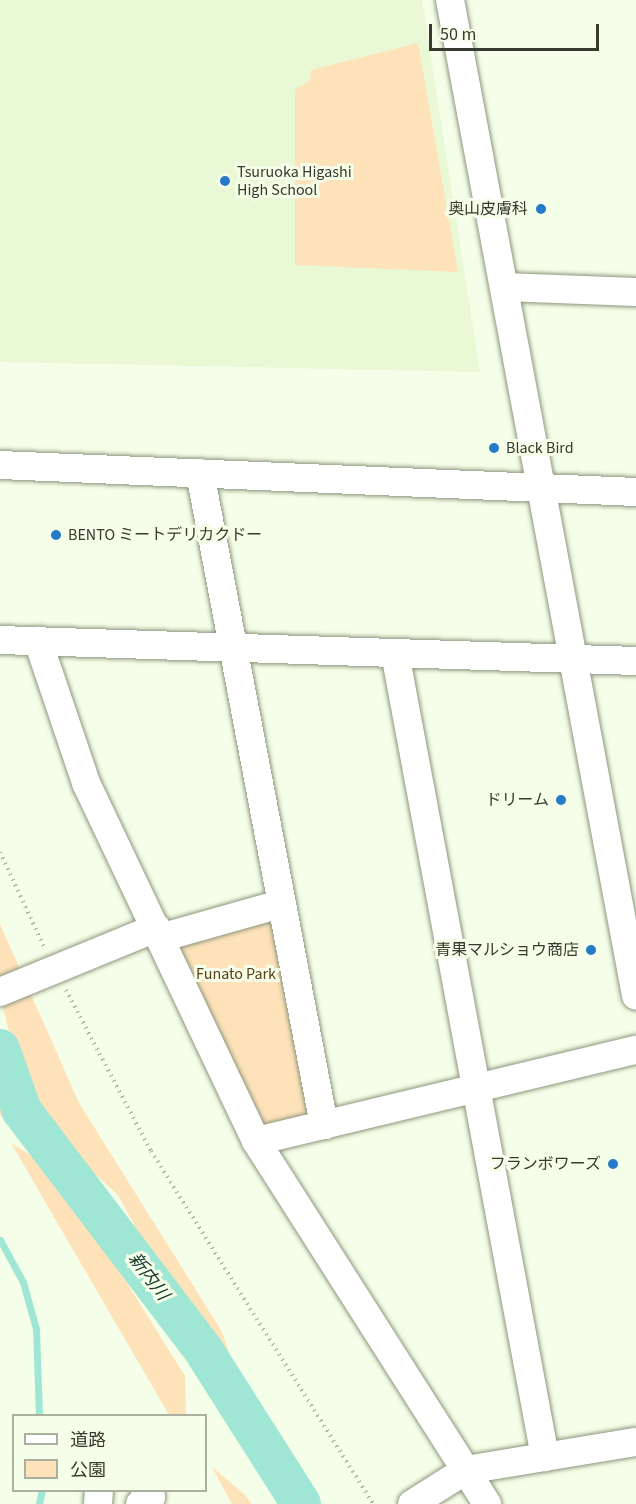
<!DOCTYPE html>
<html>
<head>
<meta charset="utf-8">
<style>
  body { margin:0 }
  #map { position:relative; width:636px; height:1504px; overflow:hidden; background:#f5fee8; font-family:"Source Sans 3","Noto Sans JP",sans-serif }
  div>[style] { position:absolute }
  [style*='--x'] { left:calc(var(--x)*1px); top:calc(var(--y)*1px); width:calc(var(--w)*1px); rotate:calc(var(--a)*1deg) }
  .built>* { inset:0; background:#e9f8d5 }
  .green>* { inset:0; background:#fee2ba }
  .stream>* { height:7px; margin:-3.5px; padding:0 3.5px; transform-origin:3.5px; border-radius:3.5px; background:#9fe7d4 }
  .river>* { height:40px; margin:-20px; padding:0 20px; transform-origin:20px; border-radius:20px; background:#9fe7d4 }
  .path>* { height:4px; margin-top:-2px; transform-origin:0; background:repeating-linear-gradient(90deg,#b1b9a7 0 1.5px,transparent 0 6px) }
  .roads { filter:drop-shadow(0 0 2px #8c977e) drop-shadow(0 0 2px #8c977e) }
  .minor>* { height:28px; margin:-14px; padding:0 14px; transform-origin:14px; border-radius:14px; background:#fff }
  .dots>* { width:16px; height:16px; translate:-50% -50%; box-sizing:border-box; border:3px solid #f5fee8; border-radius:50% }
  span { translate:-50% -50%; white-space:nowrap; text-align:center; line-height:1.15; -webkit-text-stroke:6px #f5fee8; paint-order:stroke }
  .poi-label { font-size:16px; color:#363a2f }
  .left { translate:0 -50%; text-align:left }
  .right { translate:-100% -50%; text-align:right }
  .park-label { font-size:16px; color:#573e17 }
  .water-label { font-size:18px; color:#14372f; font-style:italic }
  .legend { position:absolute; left:12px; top:1414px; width:195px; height:78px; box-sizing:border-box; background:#f5fee8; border:2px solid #a9b09e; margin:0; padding:8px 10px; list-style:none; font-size:18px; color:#363a2f }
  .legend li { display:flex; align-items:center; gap:12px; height:30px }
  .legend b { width:30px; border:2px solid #a9b09e }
  .scale { position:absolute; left:429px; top:24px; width:170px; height:27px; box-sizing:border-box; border:3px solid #363a2f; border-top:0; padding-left:8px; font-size:18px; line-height:21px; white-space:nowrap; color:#363a2f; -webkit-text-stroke:4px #f5fee8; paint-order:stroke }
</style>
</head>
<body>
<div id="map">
  <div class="built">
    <div style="clip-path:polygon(0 0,422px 0,480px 372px,0 362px)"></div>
  </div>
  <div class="green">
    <div style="clip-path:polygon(418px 43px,458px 272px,295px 265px,295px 90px,310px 80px,311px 70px)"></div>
    <div style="clip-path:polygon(269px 914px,313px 1109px,307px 1121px,275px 1129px,254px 1120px,171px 941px)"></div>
    <div style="clip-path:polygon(0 924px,79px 1103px,221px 1330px,241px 1385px,212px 1339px,175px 1300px,118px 1195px,61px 1143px,23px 1089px,0 995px)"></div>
    <div style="clip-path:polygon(0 1076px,8px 1093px,7px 1123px,0 1115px)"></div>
    <div style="clip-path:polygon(11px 1143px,44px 1163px,117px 1267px,185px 1376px,186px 1415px,169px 1415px)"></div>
    <div style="clip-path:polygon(212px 1467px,244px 1494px,252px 1504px,232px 1504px)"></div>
  </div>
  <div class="stream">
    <div style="--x:0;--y:1240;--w:48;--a:61.3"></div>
    <div style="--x:23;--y:1282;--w:49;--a:74.5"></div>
    <div style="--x:36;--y:1329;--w:87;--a:88"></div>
    <div style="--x:39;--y:1504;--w:14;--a:-78"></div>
  </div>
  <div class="river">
    <div style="--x:0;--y:1049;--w:66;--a:70.5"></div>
    <div style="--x:22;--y:1111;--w:301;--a:52.8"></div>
    <div style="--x:204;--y:1351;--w:181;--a:57.6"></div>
  </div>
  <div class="path">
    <div style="--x:0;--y:852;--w:107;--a:65.1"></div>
    <div style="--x:66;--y:990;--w:182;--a:62.2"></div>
    <div style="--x:151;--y:1151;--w:417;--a:57.8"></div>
  </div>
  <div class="roads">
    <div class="minor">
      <div style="--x:450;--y:0;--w:1013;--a:79.42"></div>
      <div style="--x:504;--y:287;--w:132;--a:2.2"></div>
      <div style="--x:0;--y:465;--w:637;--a:2.43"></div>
      <div style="--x:200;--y:473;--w:664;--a:79.23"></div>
      <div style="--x:0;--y:640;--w:636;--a:1.89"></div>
      <div style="--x:38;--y:641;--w:150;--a:71.3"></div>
      <div style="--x:86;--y:783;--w:396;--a:64.6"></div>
      <div style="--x:256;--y:1141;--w:430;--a:57.5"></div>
      <div style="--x:395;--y:653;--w:818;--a:79.43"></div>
      <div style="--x:160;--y:938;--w:125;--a:-15.8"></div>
      <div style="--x:0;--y:992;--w:169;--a:-22.3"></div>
      <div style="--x:256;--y:1141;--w:391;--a:-13.5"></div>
      <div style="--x:98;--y:1504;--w:14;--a:-86"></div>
      <div style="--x:140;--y:1504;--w:13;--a:-32"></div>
      <div style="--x:151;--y:1497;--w:9;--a:-131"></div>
      <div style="--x:412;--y:1504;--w:64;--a:-32.2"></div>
      <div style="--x:466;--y:1470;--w:172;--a:-9.4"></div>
    </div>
  </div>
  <div class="dots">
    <div style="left:225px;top:181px;background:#267bc9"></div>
    <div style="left:541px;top:209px;background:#267bc9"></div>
    <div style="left:494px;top:448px;background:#267bc9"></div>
    <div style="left:56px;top:535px;background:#267bc9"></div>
    <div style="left:561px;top:800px;background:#267bc9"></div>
    <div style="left:591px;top:950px;background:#267bc9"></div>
    <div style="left:613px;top:1164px;background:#267bc9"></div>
  </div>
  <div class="poi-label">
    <span class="left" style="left:237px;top:181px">Tsuruoka Higashi<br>High School</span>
    <span class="right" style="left:528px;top:209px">奥山皮膚科</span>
    <span class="left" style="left:506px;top:448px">Black Bird</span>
    <span class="left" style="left:68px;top:535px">BENTO ミートデリカクドー</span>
    <span class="right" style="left:549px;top:800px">ドリーム</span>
    <span class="right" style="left:579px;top:950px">青果マルショウ商店</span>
    <span class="right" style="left:601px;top:1164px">フランボワーズ</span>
  </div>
  <div class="park-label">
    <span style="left:236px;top:974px">Funato Park</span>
  </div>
  <div class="water-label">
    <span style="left:148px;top:1277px;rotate:53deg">新内川</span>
  </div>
  <ul class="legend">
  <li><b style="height:8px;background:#fff"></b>道路</li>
  <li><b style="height:16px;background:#fee2ba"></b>公園</li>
  </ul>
  <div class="scale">50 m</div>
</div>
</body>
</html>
